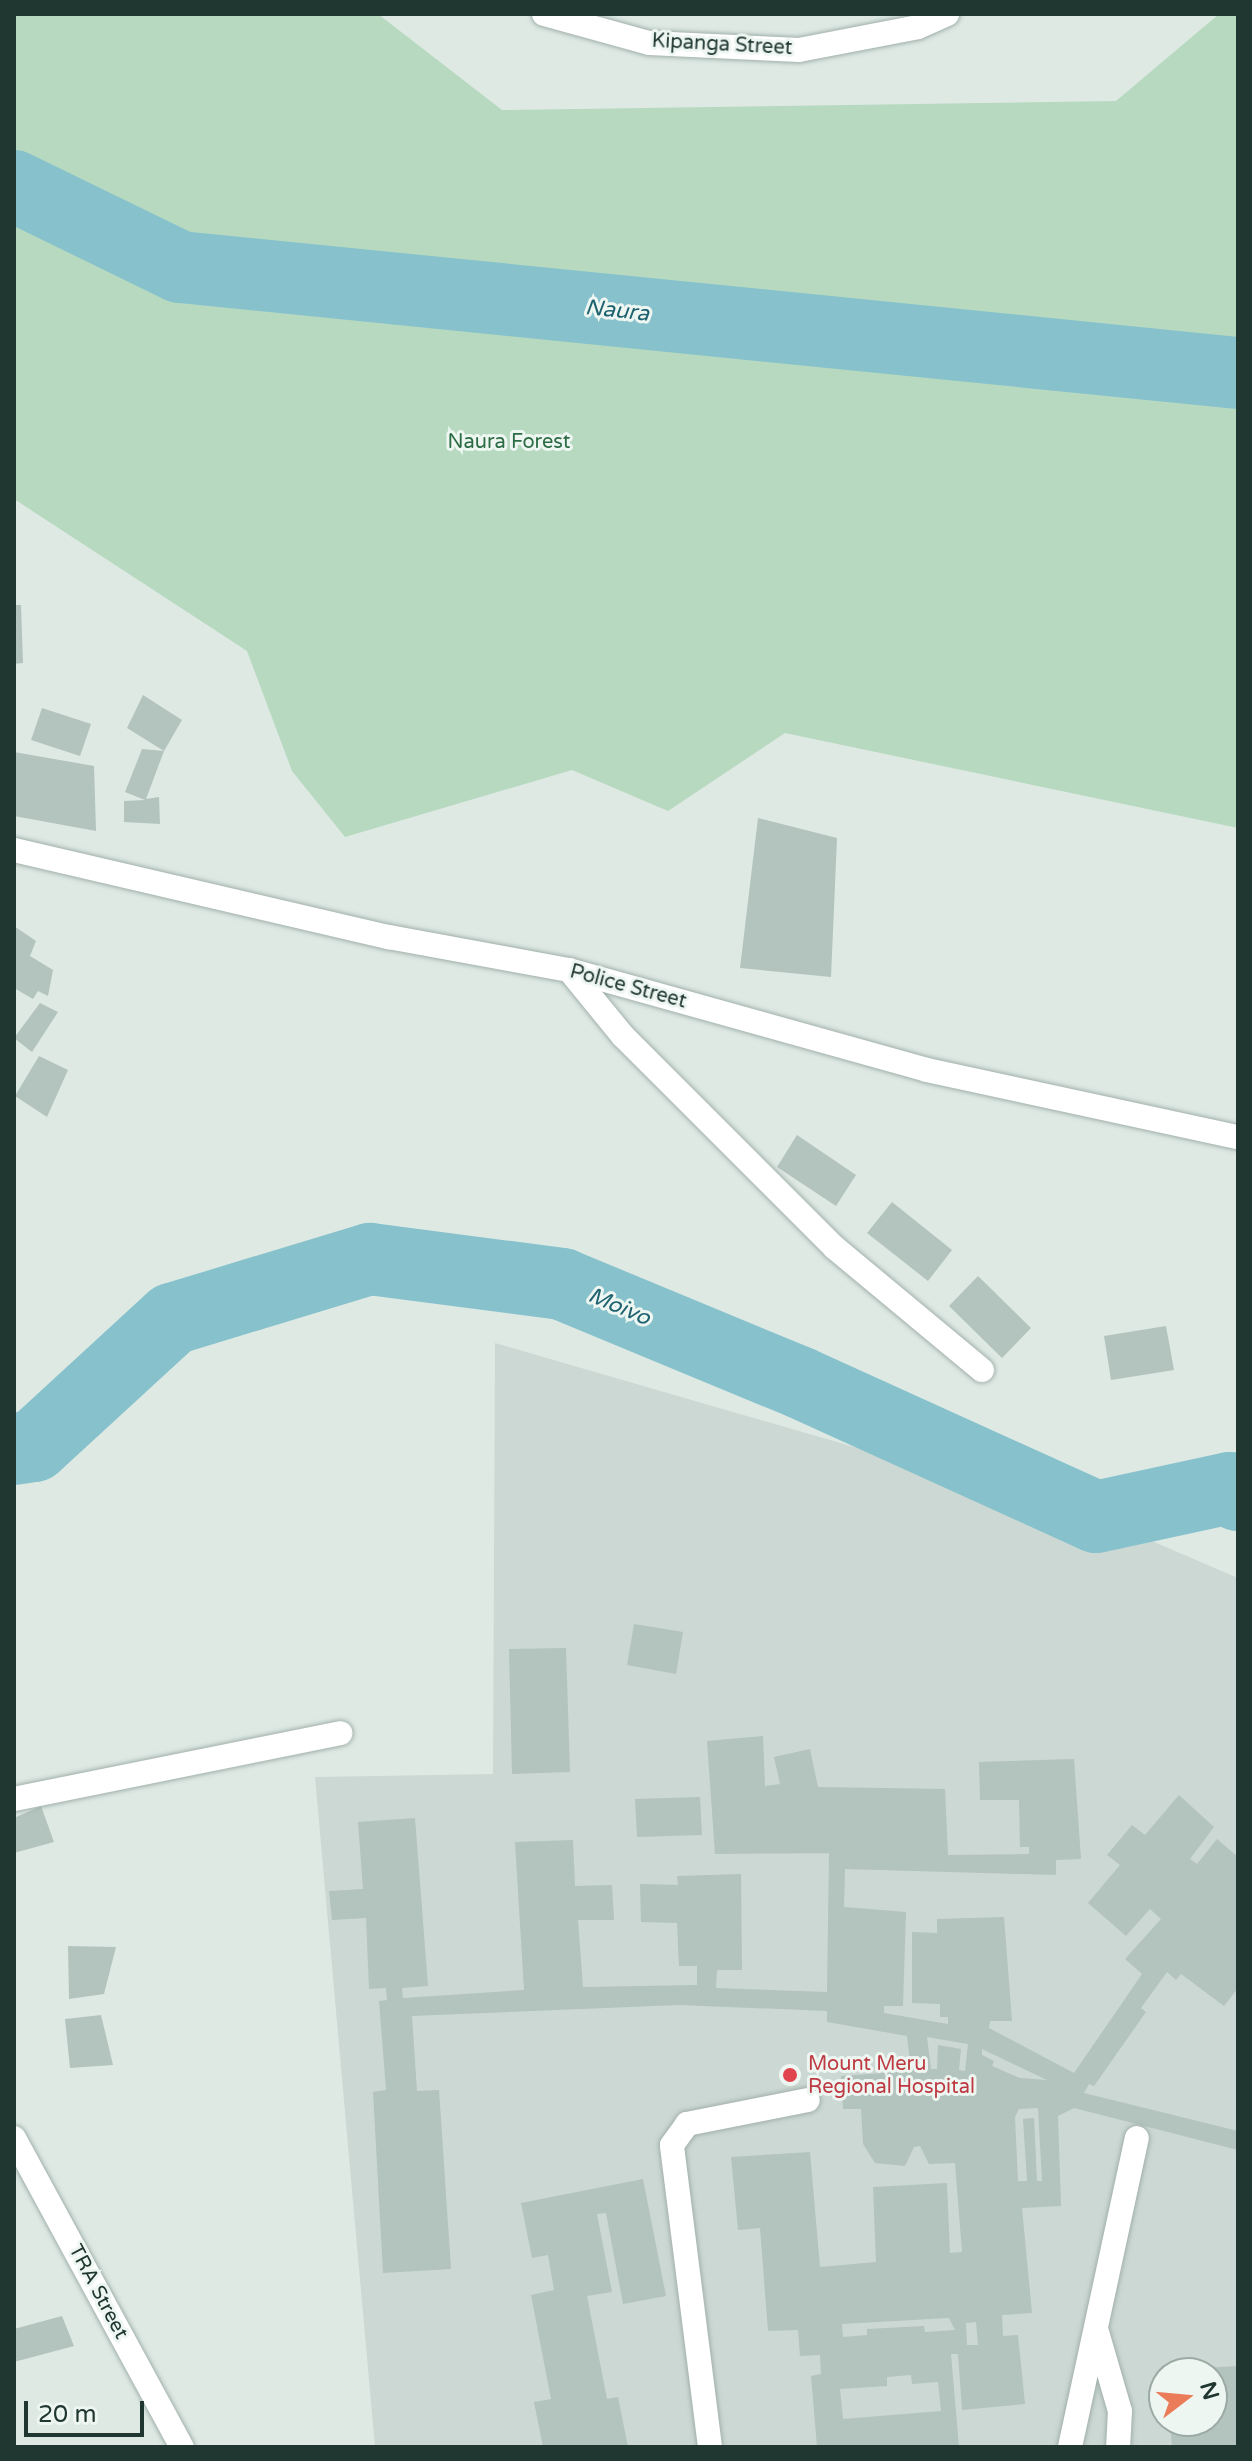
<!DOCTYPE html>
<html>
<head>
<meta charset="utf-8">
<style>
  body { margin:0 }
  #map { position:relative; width:1252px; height:2461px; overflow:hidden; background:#dee9e4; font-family:"Varela Round",sans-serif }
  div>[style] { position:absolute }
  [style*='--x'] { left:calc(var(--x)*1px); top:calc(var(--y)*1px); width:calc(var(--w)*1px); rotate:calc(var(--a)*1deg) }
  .built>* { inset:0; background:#ccd8d3 }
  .green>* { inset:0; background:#b7d9c0 }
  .river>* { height:72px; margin:-36px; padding:0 36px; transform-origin:36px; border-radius:36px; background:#87c2cc }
  .building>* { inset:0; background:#b3c3bd }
  .roads { filter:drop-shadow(0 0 2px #a1b0ab) drop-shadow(0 0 2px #a1b0ab) }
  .lane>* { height:24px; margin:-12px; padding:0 12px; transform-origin:12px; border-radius:12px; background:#fff }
  .street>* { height:24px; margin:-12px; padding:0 12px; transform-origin:12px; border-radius:12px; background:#fff }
  .dots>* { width:22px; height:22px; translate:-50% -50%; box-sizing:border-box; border:4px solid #eef6f2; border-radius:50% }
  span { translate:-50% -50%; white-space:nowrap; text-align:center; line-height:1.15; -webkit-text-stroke:6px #eef6f2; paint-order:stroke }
  .street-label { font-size:20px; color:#203731 }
  .park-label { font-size:20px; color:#2c6c45 }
  .health-label { font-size:20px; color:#be3a42 }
  .left { translate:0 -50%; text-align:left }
  .water-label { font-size:22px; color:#1e6270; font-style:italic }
  .frame { position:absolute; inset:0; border:16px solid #203731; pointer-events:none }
  .north { position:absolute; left:1148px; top:2357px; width:80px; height:80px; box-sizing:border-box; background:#eef6f2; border:2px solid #9caaa5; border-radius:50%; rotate:74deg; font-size:22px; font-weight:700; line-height:32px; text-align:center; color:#203731 }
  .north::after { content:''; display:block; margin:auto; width:28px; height:36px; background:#eb7c59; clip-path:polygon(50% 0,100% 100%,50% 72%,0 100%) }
  .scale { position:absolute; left:24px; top:2401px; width:120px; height:36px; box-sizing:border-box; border:4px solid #203731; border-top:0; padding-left:10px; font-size:24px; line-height:28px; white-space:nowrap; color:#203731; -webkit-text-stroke:6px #eef6f2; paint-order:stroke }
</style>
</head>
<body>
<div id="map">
  <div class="built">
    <div style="clip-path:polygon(evenodd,495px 1343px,1096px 1517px,1238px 1578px,1238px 2447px,375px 2447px,315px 1777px,493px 1774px,495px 1343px,1164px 2373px,1212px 2373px,1212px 2421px,1164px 2421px,1164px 2373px)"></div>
  </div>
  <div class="green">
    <div style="clip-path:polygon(14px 14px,378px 14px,502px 110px,1116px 101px,1219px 14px,1238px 14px,1238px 828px,785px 733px,668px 811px,572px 770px,345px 837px,292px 771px,247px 651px,14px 499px)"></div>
  </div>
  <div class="river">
    <div style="--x:14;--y:186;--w:185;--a:26"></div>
    <div style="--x:180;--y:267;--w:1063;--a:5.72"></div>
    <div style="--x:14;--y:1449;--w:20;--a:-9"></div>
    <div style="--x:34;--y:1446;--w:188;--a:-42.6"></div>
    <div style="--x:172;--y:1319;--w:207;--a:-16.9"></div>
    <div style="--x:370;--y:1259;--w:194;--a:7.4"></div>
    <div style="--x:562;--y:1284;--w:259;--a:22.5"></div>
    <div style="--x:801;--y:1383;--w:324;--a:24.4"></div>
    <div style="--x:1096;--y:1517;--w:137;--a:-12.2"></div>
    <div style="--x:1230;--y:1488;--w:11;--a:41"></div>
  </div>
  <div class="building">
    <div style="clip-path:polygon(14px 605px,21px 605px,23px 663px,14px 664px)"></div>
    <div style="clip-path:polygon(143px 695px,182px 720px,164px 751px,127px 728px)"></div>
    <div style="clip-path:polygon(42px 708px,91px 724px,80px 756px,31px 740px)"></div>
    <div style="clip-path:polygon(142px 749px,164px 751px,146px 799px,159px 797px,160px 824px,124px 822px,124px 801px,145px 800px,125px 792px)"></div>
    <div style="clip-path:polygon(14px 752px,94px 766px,96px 831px,14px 816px)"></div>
    <div style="clip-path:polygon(758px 818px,837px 838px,831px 977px,740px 968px)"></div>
    <div style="clip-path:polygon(14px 926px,36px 941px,30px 956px,53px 970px,48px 996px,38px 991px,33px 999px,14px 988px)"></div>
    <div style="clip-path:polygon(40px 1003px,58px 1012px,32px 1052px,14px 1038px)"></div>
    <div style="clip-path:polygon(39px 1056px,68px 1070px,47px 1117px,15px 1096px)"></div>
    <div style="clip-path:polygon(797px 1135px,856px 1175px,836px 1206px,777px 1167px)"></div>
    <div style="clip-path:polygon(892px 1202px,952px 1250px,928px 1281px,867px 1233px)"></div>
    <div style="clip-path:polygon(978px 1276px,1031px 1328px,1002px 1358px,949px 1306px)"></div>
    <div style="clip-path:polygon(1166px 1326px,1174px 1370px,1111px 1380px,1104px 1336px)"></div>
    <div style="clip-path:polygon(634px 1624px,683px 1632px,676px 1674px,627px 1665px)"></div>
    <div style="clip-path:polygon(566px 1648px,570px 1772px,512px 1774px,509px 1649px)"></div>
    <div style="clip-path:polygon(evenodd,763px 1736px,765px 1786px,780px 1784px,774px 1757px,810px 1749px,818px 1787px,945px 1789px,948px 1855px,1029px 1854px,1029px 1847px,1020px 1847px,1019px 1800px,980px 1800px,979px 1762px,1074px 1759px,1081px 1859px,1056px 1860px,1056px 1875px,845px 1869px,844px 1907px,906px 1912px,903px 2006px,884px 2006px,884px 2013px,948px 2024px,948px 2017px,940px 2017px,940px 2004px,912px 2003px,912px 1932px,937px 1933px,937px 1919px,1004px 1917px,1012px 2021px,990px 2021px,989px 2028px,1074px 2073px,1142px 1974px,1125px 1959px,1161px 1919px,1150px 1909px,1126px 1936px,1088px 1903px,1120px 1865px,1107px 1855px,1132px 1825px,1145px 1835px,1179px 1795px,1214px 1827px,1190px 1859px,1197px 1864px,1217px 1839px,1238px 1857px,1238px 1988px,1224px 2006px,1181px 1974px,1176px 1980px,1167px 1972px,1141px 2008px,1146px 2012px,1094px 2086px,1089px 2084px,1084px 2093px,1238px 2131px,1238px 2150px,1074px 2108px,1058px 2116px,1061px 2206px,1022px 2208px,1032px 2313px,1002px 2315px,1003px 2336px,1018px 2335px,1025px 2404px,962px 2410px,958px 2354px,951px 2354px,959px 2447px,817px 2447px,811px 2376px,821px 2374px,820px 2355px,800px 2356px,798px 2330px,768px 2331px,760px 2228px,738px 2230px,731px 2157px,810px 2152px,820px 2267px,876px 2262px,873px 2187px,947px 2183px,950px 2253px,962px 2252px,955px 2163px,929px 2164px,920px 2146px,914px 2147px,905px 2166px,875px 2163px,863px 2144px,861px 2109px,843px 2109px,841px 2076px,911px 2071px,907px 2036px,827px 2022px,827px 2011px,679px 2005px,412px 2016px,417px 2091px,439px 2090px,451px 2269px,383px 2273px,373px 2092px,386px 2090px,379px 2001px,387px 2000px,386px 1988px,369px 1989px,366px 1918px,332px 1920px,329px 1891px,363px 1889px,358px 1822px,415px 1818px,428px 1986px,402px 1988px,403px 1998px,524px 1990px,515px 1842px,573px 1840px,575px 1886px,612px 1885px,614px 1920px,578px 1920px,583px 1987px,697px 1985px,697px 1966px,679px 1966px,677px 1923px,641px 1922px,640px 1884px,678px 1885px,677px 1876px,741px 1874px,742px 1970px,717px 1970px,716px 1988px,827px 1992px,829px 1853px,715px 1854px,707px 1741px,763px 1736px,927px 2037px,968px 2044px,965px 2071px,959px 2070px,961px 2049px,938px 2045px,937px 2069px,931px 2069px,927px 2037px,763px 1736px,982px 2049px,1047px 2080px,1020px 2078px,992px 2066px,994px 2061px,982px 2055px,982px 2049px,763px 1736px,1038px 2108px,1042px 2181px,1037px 2181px,1034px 2118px,1023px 2119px,1027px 2181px,1018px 2181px,1015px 2117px,1019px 2109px,1038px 2108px,763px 1736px,949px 2318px,955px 2330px,925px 2332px,924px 2326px,867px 2329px,867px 2335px,843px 2337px,842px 2324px,949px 2318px,763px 1736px,976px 2322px,978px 2345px,967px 2345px,966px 2323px,976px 2322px,763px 1736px,911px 2375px,912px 2384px,938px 2382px,941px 2411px,843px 2419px,840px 2389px,887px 2386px,887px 2377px,911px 2375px)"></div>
    <div style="clip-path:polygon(700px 1797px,702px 1835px,637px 1837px,635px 1799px)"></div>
    <div style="clip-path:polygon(41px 1806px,54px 1842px,14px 1853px,14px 1818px)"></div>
    <div style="clip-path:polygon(68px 1946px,116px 1947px,104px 1994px,69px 1999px)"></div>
    <div style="clip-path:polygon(101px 2015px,113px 2065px,70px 2068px,65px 2019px)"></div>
    <div style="clip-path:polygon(643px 2179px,666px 2296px,623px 2304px,606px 2213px,597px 2214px,612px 2292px,587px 2296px,607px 2399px,618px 2397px,628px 2447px,543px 2447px,534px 2402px,551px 2399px,531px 2295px,554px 2290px,548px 2255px,532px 2258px,521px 2203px)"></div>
    <div style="clip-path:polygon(62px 2316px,74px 2346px,14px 2362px,14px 2329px)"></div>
    <div style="clip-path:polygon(1238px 2366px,1238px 2447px,1172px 2447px,1170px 2421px,1212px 2421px,1212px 2373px,1186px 2369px)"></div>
  </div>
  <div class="roads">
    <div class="lane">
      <div style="--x:14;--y:1799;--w:333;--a:-11.4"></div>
      <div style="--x:1097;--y:2332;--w:82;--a:73.8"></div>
      <div style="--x:1120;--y:2411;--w:36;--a:93"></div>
      <div style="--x:710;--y:2447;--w:304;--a:-97.2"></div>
      <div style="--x:672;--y:2145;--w:26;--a:-54"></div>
      <div style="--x:687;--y:2124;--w:123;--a:-11.2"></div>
      <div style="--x:1070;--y:2447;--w:316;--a:-77.8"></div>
    </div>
    <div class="street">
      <div style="--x:544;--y:14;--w:109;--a:15.4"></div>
      <div style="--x:649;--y:43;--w:150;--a:2.7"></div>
      <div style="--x:799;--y:50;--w:121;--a:-10.9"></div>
      <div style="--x:918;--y:27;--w:32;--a:-24"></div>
      <div style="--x:14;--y:850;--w:385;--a:13.1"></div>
      <div style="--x:389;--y:937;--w:183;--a:10.4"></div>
      <div style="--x:569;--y:970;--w:372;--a:15.6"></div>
      <div style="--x:927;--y:1070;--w:318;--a:12.2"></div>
      <div style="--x:569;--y:970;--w:85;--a:50.7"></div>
      <div style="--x:623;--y:1036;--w:300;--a:45"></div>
      <div style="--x:835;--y:1248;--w:191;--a:39.7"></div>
      <div style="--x:14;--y:2138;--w:352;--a:61.5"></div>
    </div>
  </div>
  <div class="dots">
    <div style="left:790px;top:2075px;background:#e0444e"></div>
  </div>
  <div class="street-label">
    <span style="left:722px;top:45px;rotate:3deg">Kipanga Street</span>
    <span style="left:628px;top:987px;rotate:15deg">Police Street</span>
    <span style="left:98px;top:2292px;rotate:62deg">TRA Street</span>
  </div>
  <div class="park-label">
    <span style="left:509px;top:442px">Naura Forest</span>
  </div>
  <div class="health-label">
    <span class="left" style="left:808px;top:2076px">Mount Meru<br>Regional Hospital</span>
  </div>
  <div class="water-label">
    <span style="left:617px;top:311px;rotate:6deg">Naura</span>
    <span style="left:619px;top:1307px;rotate:23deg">Moivo</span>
  </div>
  <div class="frame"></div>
  <div class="north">N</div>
  <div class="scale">20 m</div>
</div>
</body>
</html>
